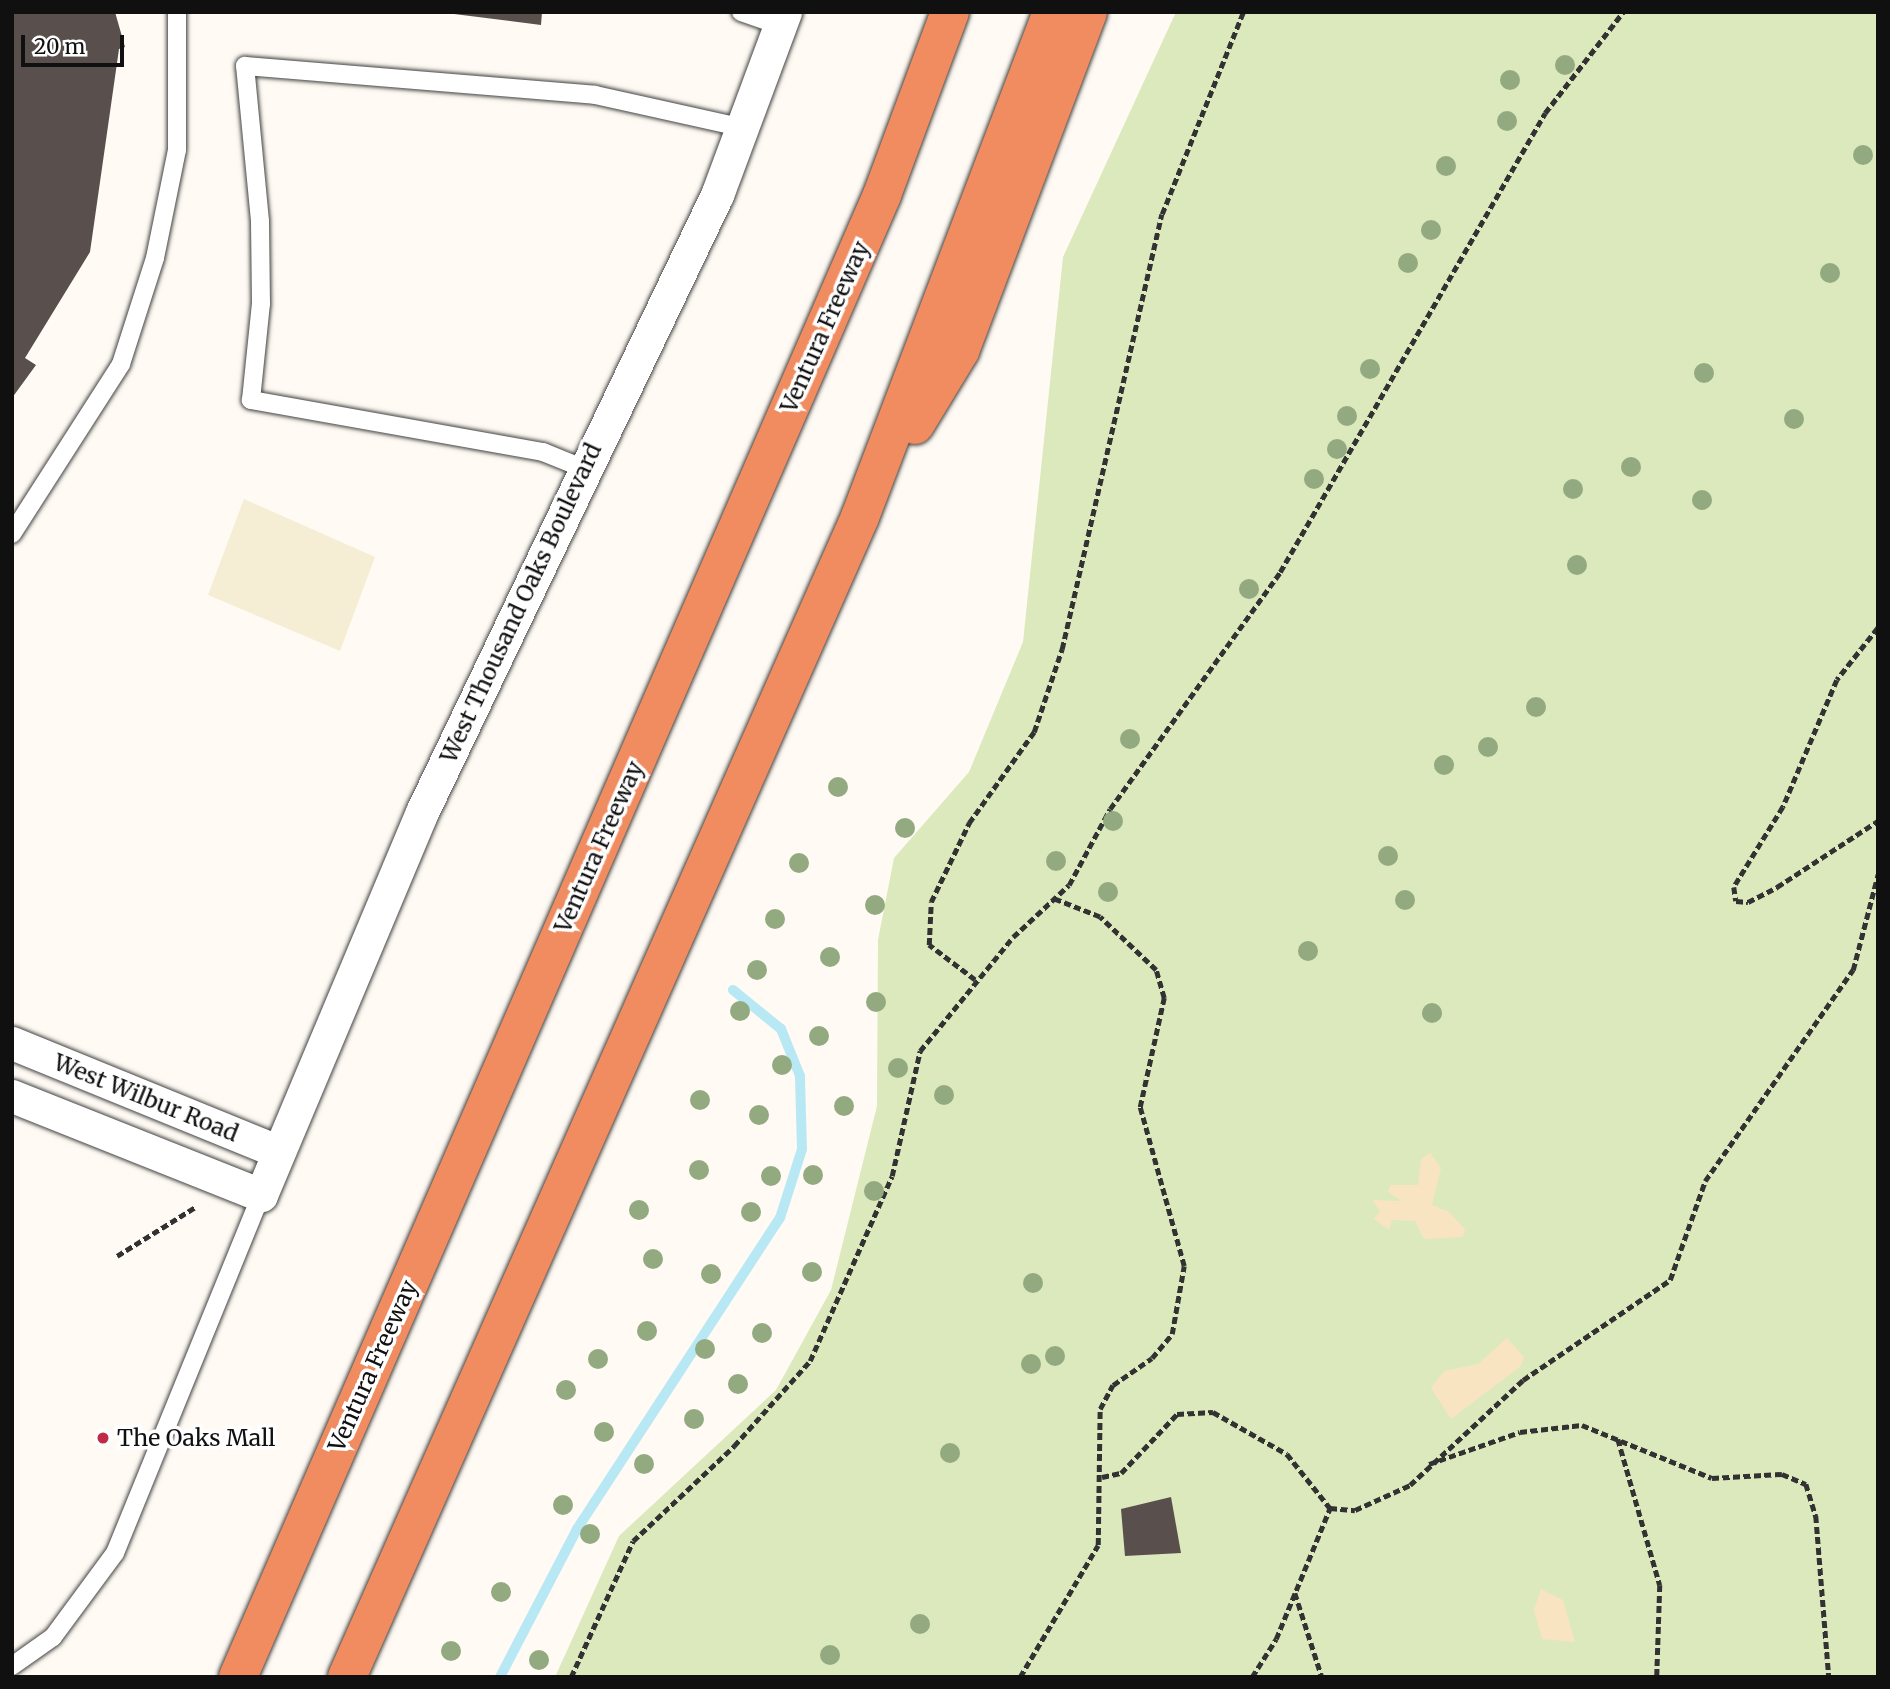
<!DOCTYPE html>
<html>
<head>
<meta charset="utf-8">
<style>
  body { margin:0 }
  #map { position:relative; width:1890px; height:1689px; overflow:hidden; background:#fffbf4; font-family:Merriweather,serif }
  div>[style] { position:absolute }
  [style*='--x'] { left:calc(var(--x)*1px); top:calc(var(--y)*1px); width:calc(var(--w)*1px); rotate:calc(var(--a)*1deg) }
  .farmland>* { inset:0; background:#f5edd4 }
  .green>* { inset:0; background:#dbe9bd }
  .sand>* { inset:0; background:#f9e4c1 }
  .stream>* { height:10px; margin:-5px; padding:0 5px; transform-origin:5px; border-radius:5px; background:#b9e8f5 }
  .building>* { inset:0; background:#59504d }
  .path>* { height:4.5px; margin-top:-2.25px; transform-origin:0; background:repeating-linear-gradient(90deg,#323232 0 7px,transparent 0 10.5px) }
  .roads { filter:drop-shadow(0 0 2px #434343) drop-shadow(0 0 2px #434343) }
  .lane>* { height:18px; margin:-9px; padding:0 9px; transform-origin:9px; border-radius:9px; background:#fff }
  .street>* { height:33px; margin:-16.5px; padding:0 16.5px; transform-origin:16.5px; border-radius:16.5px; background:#fff }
  .highway>* { height:38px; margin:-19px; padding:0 19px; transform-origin:19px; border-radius:19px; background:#f18c60 }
  .trees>* { width:20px; height:20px; margin:-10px; border-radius:50%; background:#93aa80 }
  .dots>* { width:19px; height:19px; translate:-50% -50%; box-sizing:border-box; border:4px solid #fff; border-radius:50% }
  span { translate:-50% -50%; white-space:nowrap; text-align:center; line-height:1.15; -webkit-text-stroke:7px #fff; paint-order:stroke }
  .street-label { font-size:23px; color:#101010 }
  .poi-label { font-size:23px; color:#101010 }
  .left { translate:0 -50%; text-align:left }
  .frame { position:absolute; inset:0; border:14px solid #101010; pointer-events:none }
  .scale { position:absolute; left:21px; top:35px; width:103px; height:32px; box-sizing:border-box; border:4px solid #101010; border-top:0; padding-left:9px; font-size:21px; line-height:24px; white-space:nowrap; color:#101010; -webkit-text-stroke:5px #fff; paint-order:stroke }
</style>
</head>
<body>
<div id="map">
  <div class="farmland">
    <div style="clip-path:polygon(244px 499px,375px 557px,340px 651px,208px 595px)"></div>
  </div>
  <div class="green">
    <div style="clip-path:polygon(1176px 12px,1878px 12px,1878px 1677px,555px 1677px,619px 1536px,776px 1390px,831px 1290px,877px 1106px,878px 940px,894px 858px,969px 772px,1023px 642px,1063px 257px)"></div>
  </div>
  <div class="sand">
    <div style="clip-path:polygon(1430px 1153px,1441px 1168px,1432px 1205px,1449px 1212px,1465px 1229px,1463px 1237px,1424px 1239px,1415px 1221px,1392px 1220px,1389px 1230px,1374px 1219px,1380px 1211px,1372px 1200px,1402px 1201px,1388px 1192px,1390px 1185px,1418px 1185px,1421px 1159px)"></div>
    <div style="clip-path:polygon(1507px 1338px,1524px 1357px,1521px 1366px,1451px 1419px,1431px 1388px,1444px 1371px,1478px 1364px)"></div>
    <div style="clip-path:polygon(1541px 1589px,1563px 1600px,1575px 1642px,1542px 1639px,1534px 1610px)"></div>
  </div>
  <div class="stream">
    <div style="--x:500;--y:1677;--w:167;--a:-62.5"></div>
    <div style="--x:577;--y:1529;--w:371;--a:-56.9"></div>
    <div style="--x:780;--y:1218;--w:72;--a:-72.3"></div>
    <div style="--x:802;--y:1149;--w:73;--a:-91.6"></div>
    <div style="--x:800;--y:1076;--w:51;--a:-112"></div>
    <div style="--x:781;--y:1029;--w:62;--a:-140.9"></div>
  </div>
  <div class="building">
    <div style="clip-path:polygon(12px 12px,115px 12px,125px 47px,119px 49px,90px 252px,25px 358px,36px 365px,12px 398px)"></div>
    <div style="clip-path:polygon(454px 12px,542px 12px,541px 25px,454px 14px)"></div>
    <div style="clip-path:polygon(1171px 1497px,1181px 1553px,1125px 1556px,1121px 1509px)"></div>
  </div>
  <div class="path">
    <div style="--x:1878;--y:628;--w:66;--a:128.3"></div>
    <div style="--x:1837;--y:680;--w:138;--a:113"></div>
    <div style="--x:1783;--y:807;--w:94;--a:121.5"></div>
    <div style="--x:1734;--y:887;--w:14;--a:82"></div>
    <div style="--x:1736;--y:901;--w:12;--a:5"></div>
    <div style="--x:1748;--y:902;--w:33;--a:-27"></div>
    <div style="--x:1777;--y:887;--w:121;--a:-33.2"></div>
    <div style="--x:975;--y:980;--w:58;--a:-142.7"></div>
    <div style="--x:929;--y:945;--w:43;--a:-87.3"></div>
    <div style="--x:931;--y:902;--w:88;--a:-64.3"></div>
    <div style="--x:969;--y:823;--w:112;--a:-54.5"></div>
    <div style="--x:1034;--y:732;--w:88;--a:-71.4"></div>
    <div style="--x:1062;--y:649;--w:446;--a:-77.1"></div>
    <div style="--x:1162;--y:214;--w:218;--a:-68.1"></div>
    <div style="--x:117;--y:1256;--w:94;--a:-32"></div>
    <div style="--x:1618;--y:1439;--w:152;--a:74"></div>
    <div style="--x:1660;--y:1585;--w:92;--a:91.9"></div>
    <div style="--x:1429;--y:1464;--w:96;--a:-19.4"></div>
    <div style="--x:1520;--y:1432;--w:62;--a:-6.4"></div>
    <div style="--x:1582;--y:1425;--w:140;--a:22.2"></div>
    <div style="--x:1712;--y:1478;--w:70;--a:-3.3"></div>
    <div style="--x:1782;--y:1474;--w:26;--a:23"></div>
    <div style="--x:1806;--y:1484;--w:34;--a:73"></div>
    <div style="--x:1816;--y:1516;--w:162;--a:85.4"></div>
    <div style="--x:1102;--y:1477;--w:19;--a:-12"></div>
    <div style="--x:1121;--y:1473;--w:81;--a:-46.5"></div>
    <div style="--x:1177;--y:1414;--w:36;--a:-3"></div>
    <div style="--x:1213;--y:1412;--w:85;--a:29.6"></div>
    <div style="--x:1287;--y:1454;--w:69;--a:51.5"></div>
    <div style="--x:1330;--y:1508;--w:25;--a:5"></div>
    <div style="--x:1355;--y:1510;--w:60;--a:-24.4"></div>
    <div style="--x:1410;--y:1485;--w:154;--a:-42.9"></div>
    <div style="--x:1523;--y:1380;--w:178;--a:-34.2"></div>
    <div style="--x:1670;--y:1280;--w:105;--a:-70.5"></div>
    <div style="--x:1705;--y:1181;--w:258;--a:-55"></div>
    <div style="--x:1853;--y:970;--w:99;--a:-75.4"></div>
    <div style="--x:1295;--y:1593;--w:88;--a:72.2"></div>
    <div style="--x:571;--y:1677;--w:149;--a:-65.5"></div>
    <div style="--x:633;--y:1541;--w:139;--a:-43.2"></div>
    <div style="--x:734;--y:1446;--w:114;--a:-48.2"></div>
    <div style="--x:810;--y:1361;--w:202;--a:-66.1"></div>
    <div style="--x:892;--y:1176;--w:128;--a:-77.4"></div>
    <div style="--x:920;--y:1051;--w:147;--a:-50.8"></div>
    <div style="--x:1013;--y:937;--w:76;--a:-42.9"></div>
    <div style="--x:1069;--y:885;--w:86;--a:-61.7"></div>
    <div style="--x:1110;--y:809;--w:292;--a:-54.3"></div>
    <div style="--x:1280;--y:572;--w:530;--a:-60"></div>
    <div style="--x:1545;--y:113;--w:128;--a:-52.3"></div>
    <div style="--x:1020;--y:1677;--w:153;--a:-59.4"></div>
    <div style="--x:1098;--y:1545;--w:136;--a:-89.2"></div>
    <div style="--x:1100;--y:1409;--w:27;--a:-62"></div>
    <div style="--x:1113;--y:1385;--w:47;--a:-34.7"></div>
    <div style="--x:1152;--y:1358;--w:31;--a:-50"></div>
    <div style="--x:1172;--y:1334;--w:69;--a:-80"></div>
    <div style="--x:1184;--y:1266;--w:165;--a:-105.5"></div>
    <div style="--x:1140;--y:1107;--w:112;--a:-77.6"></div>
    <div style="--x:1164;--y:998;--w:29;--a:-106"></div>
    <div style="--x:1156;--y:970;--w:77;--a:-136.6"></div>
    <div style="--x:1100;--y:917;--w:52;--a:-158.4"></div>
    <div style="--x:1252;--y:1677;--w:45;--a:-57.7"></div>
    <div style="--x:1276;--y:1639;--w:142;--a:-67.6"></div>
  </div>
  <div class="roads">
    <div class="lane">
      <div style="--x:741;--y:12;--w:42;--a:19.3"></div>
      <div style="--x:585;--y:469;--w:45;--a:-158"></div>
      <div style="--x:543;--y:452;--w:297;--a:-169.9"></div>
      <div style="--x:251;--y:400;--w:97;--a:-84.1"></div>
      <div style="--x:261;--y:304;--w:83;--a:-90.7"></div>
      <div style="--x:260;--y:221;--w:156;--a:-95.5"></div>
      <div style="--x:245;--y:66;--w:351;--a:4.7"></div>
      <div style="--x:595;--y:95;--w:153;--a:12.5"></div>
      <div style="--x:12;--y:534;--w:202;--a:-57.3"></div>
      <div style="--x:121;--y:364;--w:111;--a:-72.2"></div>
      <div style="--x:155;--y:258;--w:110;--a:-78.5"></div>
      <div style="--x:177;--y:150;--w:138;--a:-90"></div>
      <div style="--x:12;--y:1666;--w:50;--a:-35.3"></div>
      <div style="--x:53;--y:1637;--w:104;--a:-53.6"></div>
      <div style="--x:115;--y:1553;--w:387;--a:-67.8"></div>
    </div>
    <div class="street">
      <div style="--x:12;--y:1043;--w:288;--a:22.2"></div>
      <div style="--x:12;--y:1096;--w:268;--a:21.7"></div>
      <div style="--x:261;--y:1195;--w:415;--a:-67.2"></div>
      <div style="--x:422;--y:812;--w:684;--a:-64.45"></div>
      <div style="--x:717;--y:195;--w:195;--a:-69.6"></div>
    </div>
    <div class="highway">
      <div style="--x:915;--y:425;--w:87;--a:-58.7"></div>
      <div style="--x:960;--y:351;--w:362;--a:-69.3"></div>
      <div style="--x:238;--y:1677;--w:1616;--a:-66.51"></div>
      <div style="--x:882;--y:195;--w:195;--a:-69.6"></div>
      <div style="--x:347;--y:1677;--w:1268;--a:-66.14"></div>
      <div style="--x:860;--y:517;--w:540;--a:-69.18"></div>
    </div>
  </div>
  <div class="trees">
    <div style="left:1565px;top:65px"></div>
    <div style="left:1510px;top:80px"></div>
    <div style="left:1507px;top:121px"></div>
    <div style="left:1863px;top:155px"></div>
    <div style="left:1446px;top:166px"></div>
    <div style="left:1431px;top:230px"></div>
    <div style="left:1408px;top:263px"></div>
    <div style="left:1830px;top:273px"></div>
    <div style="left:1370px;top:369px"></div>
    <div style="left:1704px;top:373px"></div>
    <div style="left:1347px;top:416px"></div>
    <div style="left:1794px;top:419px"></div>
    <div style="left:1337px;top:449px"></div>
    <div style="left:1631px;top:467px"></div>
    <div style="left:1314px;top:479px"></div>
    <div style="left:1573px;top:489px"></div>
    <div style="left:1702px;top:500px"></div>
    <div style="left:1577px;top:565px"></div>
    <div style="left:1249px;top:589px"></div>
    <div style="left:1536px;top:707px"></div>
    <div style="left:1130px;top:739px"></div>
    <div style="left:1488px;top:747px"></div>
    <div style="left:1444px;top:765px"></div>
    <div style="left:838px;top:787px"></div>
    <div style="left:1113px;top:821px"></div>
    <div style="left:905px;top:828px"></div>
    <div style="left:1388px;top:856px"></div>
    <div style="left:1056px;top:861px"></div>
    <div style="left:799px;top:863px"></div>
    <div style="left:1108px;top:892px"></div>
    <div style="left:1405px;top:900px"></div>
    <div style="left:875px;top:905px"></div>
    <div style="left:775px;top:919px"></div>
    <div style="left:1308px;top:951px"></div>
    <div style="left:830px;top:957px"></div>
    <div style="left:757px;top:970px"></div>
    <div style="left:876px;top:1002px"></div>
    <div style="left:740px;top:1011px"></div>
    <div style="left:1432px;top:1013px"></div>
    <div style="left:819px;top:1036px"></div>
    <div style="left:782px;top:1065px"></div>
    <div style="left:898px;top:1068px"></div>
    <div style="left:944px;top:1095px"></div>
    <div style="left:700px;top:1100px"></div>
    <div style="left:844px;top:1106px"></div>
    <div style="left:759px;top:1115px"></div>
    <div style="left:699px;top:1170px"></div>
    <div style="left:813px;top:1175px"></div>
    <div style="left:771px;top:1176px"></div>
    <div style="left:874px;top:1191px"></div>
    <div style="left:639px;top:1210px"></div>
    <div style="left:751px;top:1212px"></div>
    <div style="left:653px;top:1259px"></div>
    <div style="left:812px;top:1272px"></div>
    <div style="left:711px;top:1274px"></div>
    <div style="left:1033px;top:1283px"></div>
    <div style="left:647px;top:1331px"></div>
    <div style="left:762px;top:1333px"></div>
    <div style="left:705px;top:1349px"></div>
    <div style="left:1055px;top:1356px"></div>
    <div style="left:598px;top:1359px"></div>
    <div style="left:1031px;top:1364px"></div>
    <div style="left:738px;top:1384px"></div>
    <div style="left:566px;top:1390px"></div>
    <div style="left:694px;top:1419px"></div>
    <div style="left:604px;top:1432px"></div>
    <div style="left:950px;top:1453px"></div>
    <div style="left:644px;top:1464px"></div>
    <div style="left:563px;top:1505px"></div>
    <div style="left:590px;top:1534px"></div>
    <div style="left:501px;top:1592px"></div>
    <div style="left:920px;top:1624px"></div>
    <div style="left:451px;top:1651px"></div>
    <div style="left:830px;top:1655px"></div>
    <div style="left:539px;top:1660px"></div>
  </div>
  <div class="dots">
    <div style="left:103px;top:1438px;background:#bf2a47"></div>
  </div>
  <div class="street-label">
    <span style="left:825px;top:327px;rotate:-66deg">Ventura Freeway</span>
    <span style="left:521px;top:603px;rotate:-65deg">West Thousand Oaks Boulevard</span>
    <span style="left:599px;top:847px;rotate:-66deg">Ventura Freeway</span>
    <span style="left:146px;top:1098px;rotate:22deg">West Wilbur Road</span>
    <span style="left:373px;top:1366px;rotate:-66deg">Ventura Freeway</span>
  </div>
  <div class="poi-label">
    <span class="left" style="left:117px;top:1438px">The Oaks Mall</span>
  </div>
  <div class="frame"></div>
  <div class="scale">20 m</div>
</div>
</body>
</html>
